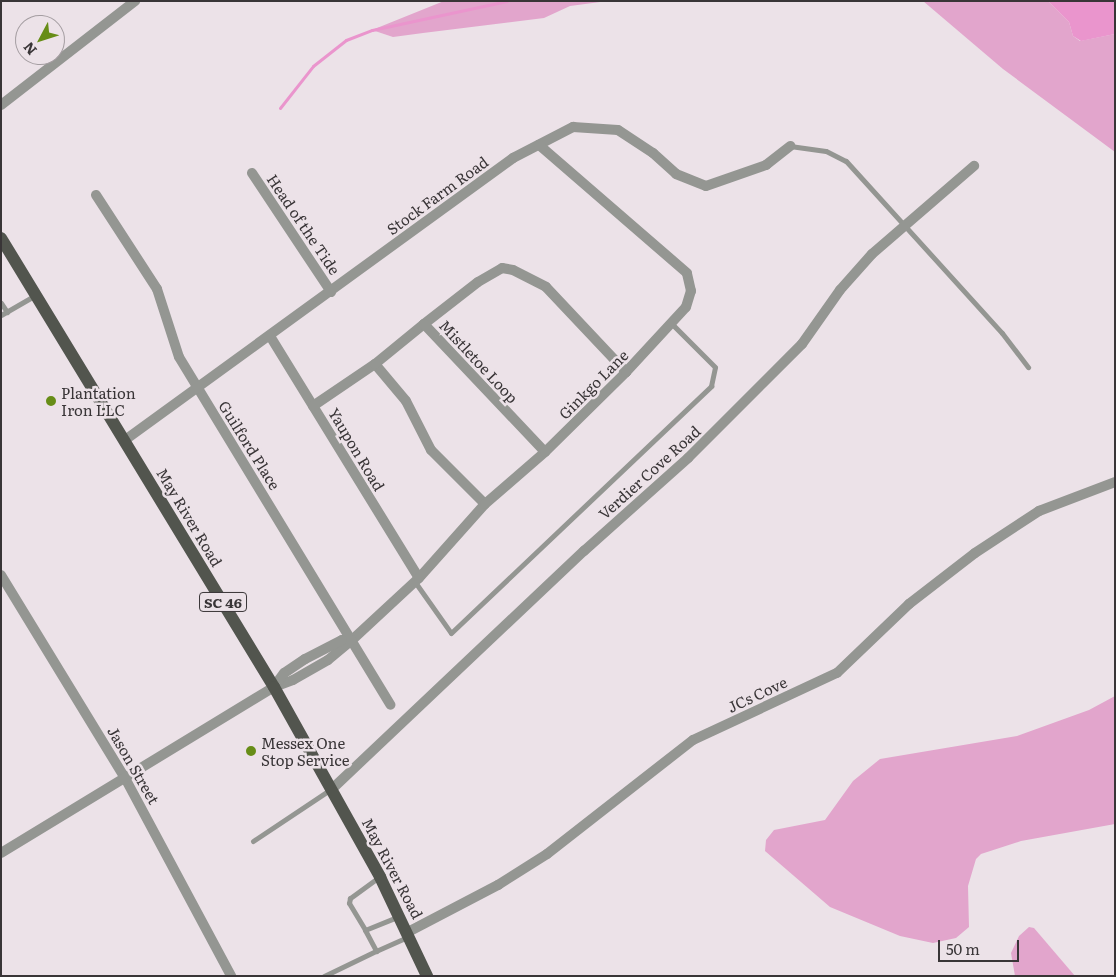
<!DOCTYPE html>
<html>
<head>
<meta charset="utf-8">
<style>
  body { margin:0 }
  #map { position:relative; width:1116px; height:977px; overflow:hidden; background:#ece2e8; font-family:Literata,serif }
  div>[style] { position:absolute }
  [style*='--x'] { left:calc(var(--x)*1px); top:calc(var(--y)*1px); width:calc(var(--w)*1px); rotate:calc(var(--a)*1deg) }
  .green>* { inset:0; background:#e2a5cc }
  .water>* { inset:0; background:#ea95cd }
  .stream>* { height:3px; margin:-1.5px; padding:0 1.5px; transform-origin:1.5px; border-radius:1.5px; background:#ea95cd }
  .lane>* { height:5px; margin:-2.5px; padding:0 2.5px; transform-origin:2.5px; border-radius:2.5px; background:#949692 }
  .street>* { height:10px; margin:-5px; padding:0 5px; transform-origin:5px; border-radius:5px; background:#949692 }
  .primary>* { height:12px; margin:-6px; padding:0 6px; transform-origin:6px; border-radius:6px; background:#52554e }
  .dots>* { width:14px; height:14px; translate:-50% -50%; box-sizing:border-box; border:2px solid #ece2e8; border-radius:50% }
  span { translate:-50% -50%; white-space:nowrap; text-align:center; line-height:1.15; -webkit-text-stroke:5px #ece2e8; paint-order:stroke }
  .shield-label span { padding:1px 4px; background:#ece2e8; border:1px solid; border-radius:4px; -webkit-text-stroke-width:0 }
  .shield-label { font-size:14px; color:#393537; font-weight:700 }
  .street-label { font-size:15px; color:#393537 }
  .poi-label { font-size:15px; color:#393537 }
  .left { translate:0 -50%; text-align:left }
  .frame { position:absolute; inset:0; border:2px solid #393537; pointer-events:none }
  .north { position:absolute; left:15px; top:15px; width:50px; height:50px; box-sizing:border-box; background:#ece2e8; border:1px solid #a49da1; border-radius:50%; rotate:230deg; font-size:14px; font-weight:700; line-height:20px; text-align:center; color:#393537 }
  .north::after { content:''; display:block; margin:auto; width:18px; height:22px; background:#678d17; clip-path:polygon(50% 0,100% 100%,50% 72%,0 100%) }
  .scale { position:absolute; left:938px; top:940px; width:81px; height:22px; box-sizing:border-box; border:2px solid #393537; border-top:0; padding-left:6px; font-size:15px; line-height:18px; white-space:nowrap; color:#393537; -webkit-text-stroke:4px #ece2e8; paint-order:stroke }
</style>
</head>
<body>
<div id="map">
  <div class="green">
    <div style="clip-path:polygon(444px 1px,608px 1px,570px 6px,544px 18px,423px 33px,393px 37px,372px 30px)"></div>
    <div style="clip-path:polygon(923px 1px,1048px 1px,1069px 22px,1073px 36px,1080px 41px,1115px 34px,1115px 152px,1003px 69px)"></div>
    <div style="clip-path:polygon(1115px 696px,1115px 824px,1021px 841px,981px 854px,976px 859px,968px 886px,969px 927px,956px 938px,933px 943px,900px 936px,830px 907px,765px 851px,766px 840px,774px 830px,825px 820px,853px 781px,880px 759px,1017px 736px,1089px 710px)"></div>
    <div style="clip-path:polygon(1029px 927px,1034px 928px,1075px 976px,1015px 976px,1011px 953px,1019px 936px)"></div>
  </div>
  <div class="water">
    <div style="clip-path:polygon(1048px 1px,1115px 1px,1115px 34px,1081px 41px,1073px 36px,1069px 22px)"></div>
  </div>
  <div class="stream">
    <div style="--x:280;--y:108;--w:53;--a:-51.8"></div>
    <div style="--x:313;--y:66;--w:42;--a:-38.2"></div>
    <div style="--x:346;--y:40;--w:28;--a:-21"></div>
    <div style="--x:372;--y:30;--w:138;--a:-12.1"></div>
  </div>
  <div class="lane">
    <div style="--x:790;--y:146;--w:36;--a:8"></div>
    <div style="--x:826;--y:151;--w:22;--a:27"></div>
    <div style="--x:846;--y:161;--w:232;--a:47.8"></div>
    <div style="--x:1002;--y:333;--w:43;--a:52.6"></div>
    <div style="--x:1;--y:303;--w:11;--a:56"></div>
    <div style="--x:1;--y:315;--w:39;--a:-30"></div>
    <div style="--x:415;--y:582;--w:62;--a:54.8"></div>
    <div style="--x:451;--y:633;--w:359;--a:-43.5"></div>
    <div style="--x:711;--y:386;--w:19;--a:-78"></div>
    <div style="--x:715;--y:367;--w:61;--a:-135"></div>
    <div style="--x:253;--y:841;--w:94;--a:-33.7"></div>
    <div style="--x:379;--y:877;--w:36;--a:144"></div>
    <div style="--x:350;--y:898;--w:5;--a:101"></div>
    <div style="--x:349;--y:903;--w:31;--a:59"></div>
    <div style="--x:365;--y:930;--w:35;--a:-22"></div>
    <div style="--x:365;--y:930;--w:24;--a:62"></div>
    <div style="--x:376;--y:951;--w:35;--a:-24"></div>
    <div style="--x:324;--y:976;--w:58;--a:-25.7"></div>
  </div>
  <div class="street">
    <div style="--x:1;--y:105;--w:170;--a:-37.8"></div>
    <div style="--x:252;--y:173;--w:143;--a:56.4"></div>
    <div style="--x:96;--y:195;--w:112;--a:57"></div>
    <div style="--x:157;--y:289;--w:71;--a:72.1"></div>
    <div style="--x:179;--y:357;--w:407;--a:58.7"></div>
    <div style="--x:424;--y:324;--w:68;--a:-37.9"></div>
    <div style="--x:478;--y:282;--w:28;--a:-30"></div>
    <div style="--x:502;--y:268;--w:11;--a:10"></div>
    <div style="--x:513;--y:270;--w:37;--a:27"></div>
    <div style="--x:546;--y:287;--w:117;--a:46.7"></div>
    <div style="--x:270;--y:336;--w:284;--a:58.4"></div>
    <div style="--x:375;--y:364;--w:48;--a:50"></div>
    <div style="--x:406;--y:401;--w:55;--a:63"></div>
    <div style="--x:431;--y:450;--w:76;--a:45"></div>
    <div style="--x:313;--y:406;--w:75;--a:-34.1"></div>
    <div style="--x:375;--y:364;--w:63;--a:-39.2"></div>
    <div style="--x:424;--y:324;--w:176;--a:46.6"></div>
    <div style="--x:125;--y:440;--w:480;--a:-36"></div>
    <div style="--x:513;--y:158;--w:68;--a:-27.3"></div>
    <div style="--x:573;--y:127;--w:45;--a:3.8"></div>
    <div style="--x:618;--y:130;--w:42;--a:33.3"></div>
    <div style="--x:653;--y:153;--w:31;--a:42"></div>
    <div style="--x:676;--y:174;--w:32;--a:22"></div>
    <div style="--x:706;--y:186;--w:64;--a:-19.3"></div>
    <div style="--x:766;--y:165;--w:31;--a:-38"></div>
    <div style="--x:1;--y:575;--w:238;--a:58.6"></div>
    <div style="--x:125;--y:778;--w:225;--a:61.8"></div>
    <div style="--x:352;--y:640;--w:91;--a:-42.8"></div>
    <div style="--x:419;--y:578;--w:99;--a:-48.3"></div>
    <div style="--x:485;--y:504;--w:79;--a:-40.9"></div>
    <div style="--x:545;--y:452;--w:114;--a:-44.6"></div>
    <div style="--x:626;--y:372;--w:88;--a:-47.3"></div>
    <div style="--x:686;--y:307;--w:17;--a:-73"></div>
    <div style="--x:691;--y:291;--w:18;--a:-103"></div>
    <div style="--x:687;--y:273;--w:196;--a:-139.1"></div>
    <div style="--x:332;--y:789;--w:347;--a:-43.4"></div>
    <div style="--x:584;--y:551;--w:140;--a:-41.8"></div>
    <div style="--x:688;--y:458;--w:161;--a:-45"></div>
    <div style="--x:802;--y:344;--w:66;--a:-54.9"></div>
    <div style="--x:840;--y:290;--w:48;--a:-48.4"></div>
    <div style="--x:872;--y:254;--w:135;--a:-40.8"></div>
    <div style="--x:1;--y:853;--w:320;--a:-31.3"></div>
    <div style="--x:274;--y:687;--w:20;--a:-20"></div>
    <div style="--x:293;--y:680;--w:40;--a:-29.7"></div>
    <div style="--x:328;--y:660;--w:31;--a:-40"></div>
    <div style="--x:352;--y:640;--w:10;--a:180"></div>
    <div style="--x:342;--y:640;--w:42;--a:152.8"></div>
    <div style="--x:305;--y:659;--w:25;--a:146"></div>
    <div style="--x:284;--y:673;--w:17;--a:126"></div>
    <div style="--x:408;--y:932;--w:102;--a:-27.6"></div>
    <div style="--x:498;--y:885;--w:58;--a:-32.3"></div>
    <div style="--x:547;--y:854;--w:185;--a:-38"></div>
    <div style="--x:693;--y:740;--w:159;--a:-25"></div>
    <div style="--x:837;--y:673;--w:100;--a:-43.8"></div>
    <div style="--x:909;--y:604;--w:83;--a:-37.7"></div>
    <div style="--x:975;--y:553;--w:77;--a:-33.3"></div>
    <div style="--x:1039;--y:511;--w:81;--a:-20.9"></div>
  </div>
  <div class="primary">
    <div style="--x:1;--y:238;--w:525;--a:58.7"></div>
    <div style="--x:274;--y:687;--w:218;--a:60.8"></div>
    <div style="--x:380;--y:877;--w:110;--a:64.6"></div>
  </div>
  <div class="dots">
    <div style="left:51px;top:401px;background:#678d17"></div>
    <div style="left:251px;top:751px;background:#678d17"></div>
  </div>
  <div class="shield-label">
    <span style="left:223px;top:602px">SC 46</span>
  </div>
  <div class="street-label">
    <span style="left:437px;top:195px;rotate:-36deg">Stock Farm Road</span>
    <span style="left:304px;top:224px;rotate:56deg">Head of the Tide</span>
    <span style="left:479px;top:361px;rotate:47deg">Mistletoe Loop</span>
    <span style="left:593px;top:384px;rotate:-45deg">Ginkgo Lane</span>
    <span style="left:250px;top:445px;rotate:58deg">Guilford Place</span>
    <span style="left:357px;top:449px;rotate:59deg">Yaupon Road</span>
    <span style="left:649px;top:472px;rotate:-42deg">Verdier Cove Road</span>
    <span style="left:190px;top:517px;rotate:59deg">May River Road</span>
    <span style="left:757px;top:694px;rotate:-25deg">JCs Cove</span>
    <span style="left:134px;top:765px;rotate:60deg">Jason Street</span>
    <span style="left:393px;top:868px;rotate:62deg">May River Road</span>
  </div>
  <div class="poi-label">
    <span class="left" style="left:61px;top:401px">Plantation<br>Iron LLC</span>
    <span class="left" style="left:261px;top:751px">Messex One<br>Stop Service</span>
  </div>
  <div class="frame"></div>
  <div class="north">N</div>
  <div class="scale">50 m</div>
</div>
</body>
</html>
